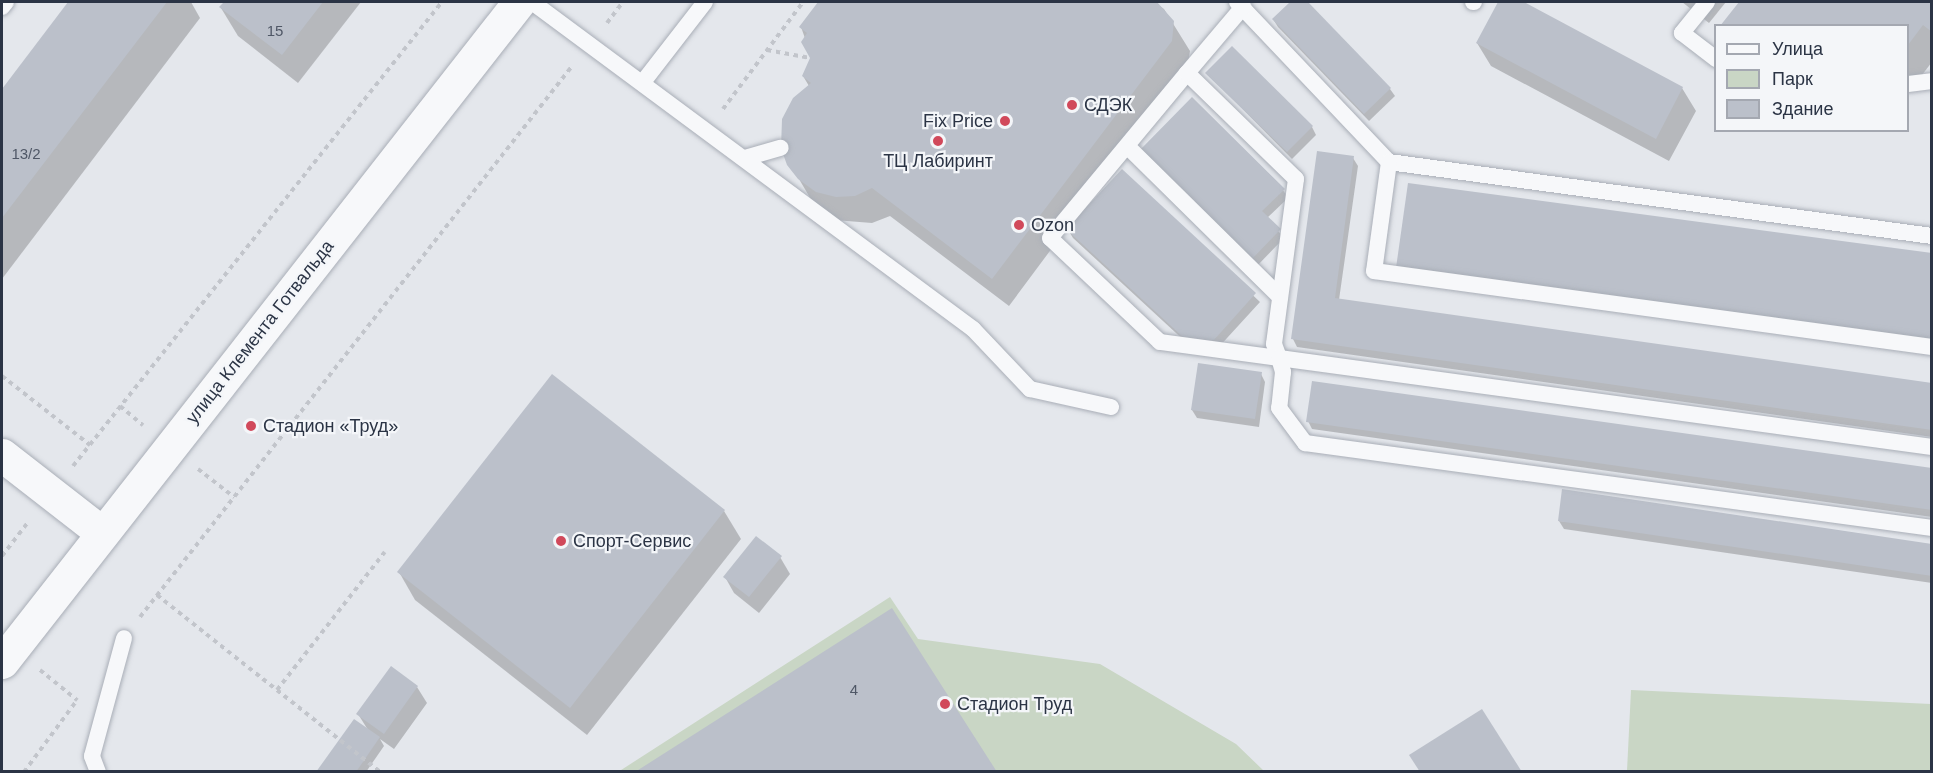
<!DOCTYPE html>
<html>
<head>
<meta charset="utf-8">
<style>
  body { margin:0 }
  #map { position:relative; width:1933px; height:773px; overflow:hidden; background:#e4e7ec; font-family:Arial,sans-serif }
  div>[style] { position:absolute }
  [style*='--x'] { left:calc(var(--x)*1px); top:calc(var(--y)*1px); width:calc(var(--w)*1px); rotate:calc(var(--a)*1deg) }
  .green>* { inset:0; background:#c9d6c5 }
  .shadow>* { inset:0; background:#0003 }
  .building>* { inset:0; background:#bbc0ca }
  .path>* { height:4px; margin-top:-2px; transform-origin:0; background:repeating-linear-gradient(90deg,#c2c5cb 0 4.5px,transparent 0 9px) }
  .roads { filter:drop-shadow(0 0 2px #a9aeb7) drop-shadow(0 0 2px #a9aeb7) }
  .service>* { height:16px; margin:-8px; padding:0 8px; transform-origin:8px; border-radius:8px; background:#f7f8fa }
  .tertiary>* { height:33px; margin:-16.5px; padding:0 16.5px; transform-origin:16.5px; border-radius:16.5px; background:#f7f8fa }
  .dots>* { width:16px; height:16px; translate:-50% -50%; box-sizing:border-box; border:3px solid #f4f6f9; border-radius:50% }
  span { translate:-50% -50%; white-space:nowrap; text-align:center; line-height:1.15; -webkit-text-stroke:4.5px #f4f6f9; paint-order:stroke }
  .number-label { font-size:15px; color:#4f5766 }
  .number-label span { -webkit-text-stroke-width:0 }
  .poi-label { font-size:18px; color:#2b3445 }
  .left { translate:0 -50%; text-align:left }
  .right { translate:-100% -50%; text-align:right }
  .street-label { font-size:18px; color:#2b3445 }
  .frame { position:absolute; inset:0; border:3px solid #2b3445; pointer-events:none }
  .legend { position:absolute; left:1714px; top:24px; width:195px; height:108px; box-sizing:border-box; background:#f4f6f9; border:2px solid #a4a8b1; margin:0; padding:8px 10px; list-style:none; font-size:18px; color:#2b3445 }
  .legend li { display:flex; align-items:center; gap:12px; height:30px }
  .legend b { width:30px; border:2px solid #a4a8b1 }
</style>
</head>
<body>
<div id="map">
  <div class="green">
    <div style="clip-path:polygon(890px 597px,918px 639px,1100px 664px,1236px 744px,1264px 771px,618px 772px)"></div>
    <div style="clip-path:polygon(1631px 690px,1931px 704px,1931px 771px,1627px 771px)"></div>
  </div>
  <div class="shadow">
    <div style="clip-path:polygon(70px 2px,191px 2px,200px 18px,2px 279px,2px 91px)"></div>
    <div style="clip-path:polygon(226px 2px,361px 2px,298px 83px,238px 36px,221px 8px)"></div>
    <div style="clip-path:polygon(820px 2px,1154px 2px,1164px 9px,1190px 51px,1187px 69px,1072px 222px,1122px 171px,1260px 302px,1217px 349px,1189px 345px,1073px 238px,1067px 228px,1009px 306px,890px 216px,872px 223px,834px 220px,816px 208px,799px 179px,809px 86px,803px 76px,812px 58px,801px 27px)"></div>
    <div style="clip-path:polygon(1292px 2px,1306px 2px,1390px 89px,1395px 96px,1369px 121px,1278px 27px,1273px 19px)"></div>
    <div style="clip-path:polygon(1499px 2px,1528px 2px,1525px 4px,1682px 88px,1696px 111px,1669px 161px,1491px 66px,1477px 43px)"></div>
    <div style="clip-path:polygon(1682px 2px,1726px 2px,1709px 23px)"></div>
    <div style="clip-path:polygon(1740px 2px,1932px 2px,1932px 62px,1908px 93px,1908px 26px,1722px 25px)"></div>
    <div style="clip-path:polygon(1207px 73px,1312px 127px,1316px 135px,1292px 159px)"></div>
    <div style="clip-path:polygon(1142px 150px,1283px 190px,1288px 198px,1267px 218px,1284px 238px,1256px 267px)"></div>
    <div style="clip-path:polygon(1353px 158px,1358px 166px,1339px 300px,1932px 384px,1932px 437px,1297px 347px,1293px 339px)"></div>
    <div style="clip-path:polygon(1261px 374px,1265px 382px,1259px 427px,1197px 418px,1192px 410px)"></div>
    <div style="clip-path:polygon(1308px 421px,1932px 469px,1932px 517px,1312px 429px)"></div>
    <div style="clip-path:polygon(724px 511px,741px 539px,587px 735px,415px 600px,399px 572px)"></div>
    <div style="clip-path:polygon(1559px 521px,1932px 545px,1932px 583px,1564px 529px)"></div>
    <div style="clip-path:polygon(780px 557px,790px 574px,759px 613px,734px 593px,725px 577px)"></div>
    <div style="clip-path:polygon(417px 687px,427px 703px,394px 749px,380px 739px,384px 746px,366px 772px,318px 772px,368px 730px,358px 714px)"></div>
  </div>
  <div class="building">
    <div style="clip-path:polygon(68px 2px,167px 2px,2px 218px,2px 89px)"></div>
    <div style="clip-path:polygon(224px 2px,323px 2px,282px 55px,219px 7px)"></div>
    <div style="clip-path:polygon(818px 2px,1157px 2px,1174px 21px,1172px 41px,992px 279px,872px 188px,855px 196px,836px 197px,816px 192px,798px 179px,787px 165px,781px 148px,782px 119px,793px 98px,811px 83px,802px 76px,810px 58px,801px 42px,807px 33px,799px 27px)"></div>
    <div style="clip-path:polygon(1290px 2px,1308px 2px,1391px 88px,1364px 114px,1272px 19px)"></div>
    <div style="clip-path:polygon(1498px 2px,1524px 2px,1683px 87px,1656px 139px,1476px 43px)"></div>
    <div style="clip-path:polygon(1739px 2px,1932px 2px,1932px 32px,1923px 25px,1908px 45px,1908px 26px,1720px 26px)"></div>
    <div style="clip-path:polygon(1232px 46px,1313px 126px,1287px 152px,1205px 73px)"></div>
    <div style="clip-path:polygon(1192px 97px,1285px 189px,1262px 211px,1281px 229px,1251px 260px,1140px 150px)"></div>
    <div style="clip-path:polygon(1317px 151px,1354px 156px,1335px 298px,1932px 383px,1932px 430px,1291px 339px)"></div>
    <div style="clip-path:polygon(1122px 169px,1256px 293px,1213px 341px,1183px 337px,1066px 229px)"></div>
    <div style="clip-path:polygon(1408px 183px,1932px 253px,1932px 340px,1396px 268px)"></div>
    <div style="clip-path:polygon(1198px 363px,1262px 372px,1255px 419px,1191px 410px)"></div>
    <div style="clip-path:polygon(552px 374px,725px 510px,570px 708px,397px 572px)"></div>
    <div style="clip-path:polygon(1312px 381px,1932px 468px,1932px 510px,1306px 422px)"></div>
    <div style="clip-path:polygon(1562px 489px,1932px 544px,1932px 576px,1558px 521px)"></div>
    <div style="clip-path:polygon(756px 536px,782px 556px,749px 597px,723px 577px)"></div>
    <div style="clip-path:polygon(892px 608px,997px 772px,635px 772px)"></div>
    <div style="clip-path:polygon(391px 666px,418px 686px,384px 734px,356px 714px)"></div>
    <div style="clip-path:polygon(1482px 709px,1522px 772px,1420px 772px,1409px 755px)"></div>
    <div style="clip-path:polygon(354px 719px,380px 737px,356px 772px,316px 772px)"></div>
  </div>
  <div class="path">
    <div style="--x:607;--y:23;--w:26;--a:-53"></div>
    <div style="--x:767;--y:50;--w:44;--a:10.5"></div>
    <div style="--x:723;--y:109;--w:134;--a:-53.2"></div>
    <div style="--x:2;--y:376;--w:112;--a:38.1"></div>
    <div style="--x:120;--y:406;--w:30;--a:40"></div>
    <div style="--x:73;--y:466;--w:593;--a:-51.51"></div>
    <div style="--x:198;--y:469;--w:46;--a:37.9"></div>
    <div style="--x:2;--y:556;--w:44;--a:-52.4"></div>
    <div style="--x:157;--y:595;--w:285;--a:38.4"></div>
    <div style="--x:140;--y:617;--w:700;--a:-51.9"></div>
    <div style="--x:40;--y:670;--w:48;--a:39"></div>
    <div style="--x:277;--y:690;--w:175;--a:-52"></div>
    <div style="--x:24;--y:772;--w:89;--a:-53.6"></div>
  </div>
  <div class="roads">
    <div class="service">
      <div style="--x:532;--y:2;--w:549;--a:36.56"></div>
      <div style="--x:973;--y:329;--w:83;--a:46.5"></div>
      <div style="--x:1030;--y:389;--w:83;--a:12.5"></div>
      <div style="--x:1237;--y:2;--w:221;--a:46.5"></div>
      <div style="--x:1389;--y:162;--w:548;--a:7.76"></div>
      <div style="--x:1473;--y:2;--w:1;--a:0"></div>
      <div style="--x:1707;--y:2;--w:40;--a:129"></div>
      <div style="--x:1682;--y:33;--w:43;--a:37.4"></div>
      <div style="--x:2;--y:7;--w:6;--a:-51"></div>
      <div style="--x:1187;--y:73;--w:152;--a:44.2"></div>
      <div style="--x:1296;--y:179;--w:166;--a:97.6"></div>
      <div style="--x:1274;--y:344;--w:15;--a:70"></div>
      <div style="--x:1279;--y:358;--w:120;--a:-172.3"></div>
      <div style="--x:1160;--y:342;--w:151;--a:-136.6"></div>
      <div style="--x:1050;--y:238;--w:214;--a:-50.3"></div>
      <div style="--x:1187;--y:73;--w:87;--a:-49.7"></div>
      <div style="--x:643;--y:82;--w:101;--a:-52.2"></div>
      <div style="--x:1908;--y:84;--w:24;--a:-7"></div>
      <div style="--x:1127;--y:146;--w:215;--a:44.6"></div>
      <div style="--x:745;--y:158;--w:37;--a:-16"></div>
      <div style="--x:1389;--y:162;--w:110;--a:97.8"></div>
      <div style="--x:1374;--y:271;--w:563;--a:7.76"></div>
      <div style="--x:1932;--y:447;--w:659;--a:-172.24"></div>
      <div style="--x:1279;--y:358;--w:15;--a:74"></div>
      <div style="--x:1283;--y:372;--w:36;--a:96"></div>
      <div style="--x:1279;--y:408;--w:44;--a:53.4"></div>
      <div style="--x:1305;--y:443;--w:633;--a:7.72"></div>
      <div style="--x:98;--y:772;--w:17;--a:-111"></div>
      <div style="--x:92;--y:756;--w:122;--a:-74.8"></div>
    </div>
    <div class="tertiary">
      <div style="--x:2;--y:455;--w:125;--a:37.9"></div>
      <div style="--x:2;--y:662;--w:838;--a:-51.93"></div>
    </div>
  </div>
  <div class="dots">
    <div style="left:1072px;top:105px;background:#d1495b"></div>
    <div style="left:1005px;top:121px;background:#d1495b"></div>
    <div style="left:938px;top:141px;background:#d1495b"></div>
    <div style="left:1019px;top:225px;background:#d1495b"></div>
    <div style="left:251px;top:426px;background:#d1495b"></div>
    <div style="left:561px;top:541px;background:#d1495b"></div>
    <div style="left:945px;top:704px;background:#d1495b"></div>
  </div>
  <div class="number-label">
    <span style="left:275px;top:31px">15</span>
    <span style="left:26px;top:154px">13/2</span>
    <span style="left:854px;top:690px">4</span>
  </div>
  <div class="poi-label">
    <span class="left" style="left:1084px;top:105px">СДЭК</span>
    <span class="right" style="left:993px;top:121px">Fix Price</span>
    <span style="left:938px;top:161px">ТЦ Лабиринт</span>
    <span class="left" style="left:1031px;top:225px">Ozon</span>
    <span class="left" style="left:263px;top:426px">Стадион «Труд»</span>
    <span class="left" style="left:573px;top:541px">Спорт-Сервис</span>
    <span class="left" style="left:957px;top:704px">Стадион Труд</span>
  </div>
  <div class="street-label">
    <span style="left:260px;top:332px;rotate:-52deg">улица Клемента Готвальда</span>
  </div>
  <div class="frame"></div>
  <ul class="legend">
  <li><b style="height:8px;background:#f7f8fa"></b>Улица</li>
  <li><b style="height:16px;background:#c9d6c5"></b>Парк</li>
  <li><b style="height:16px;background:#bbc0ca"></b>Здание</li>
  </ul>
</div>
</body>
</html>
